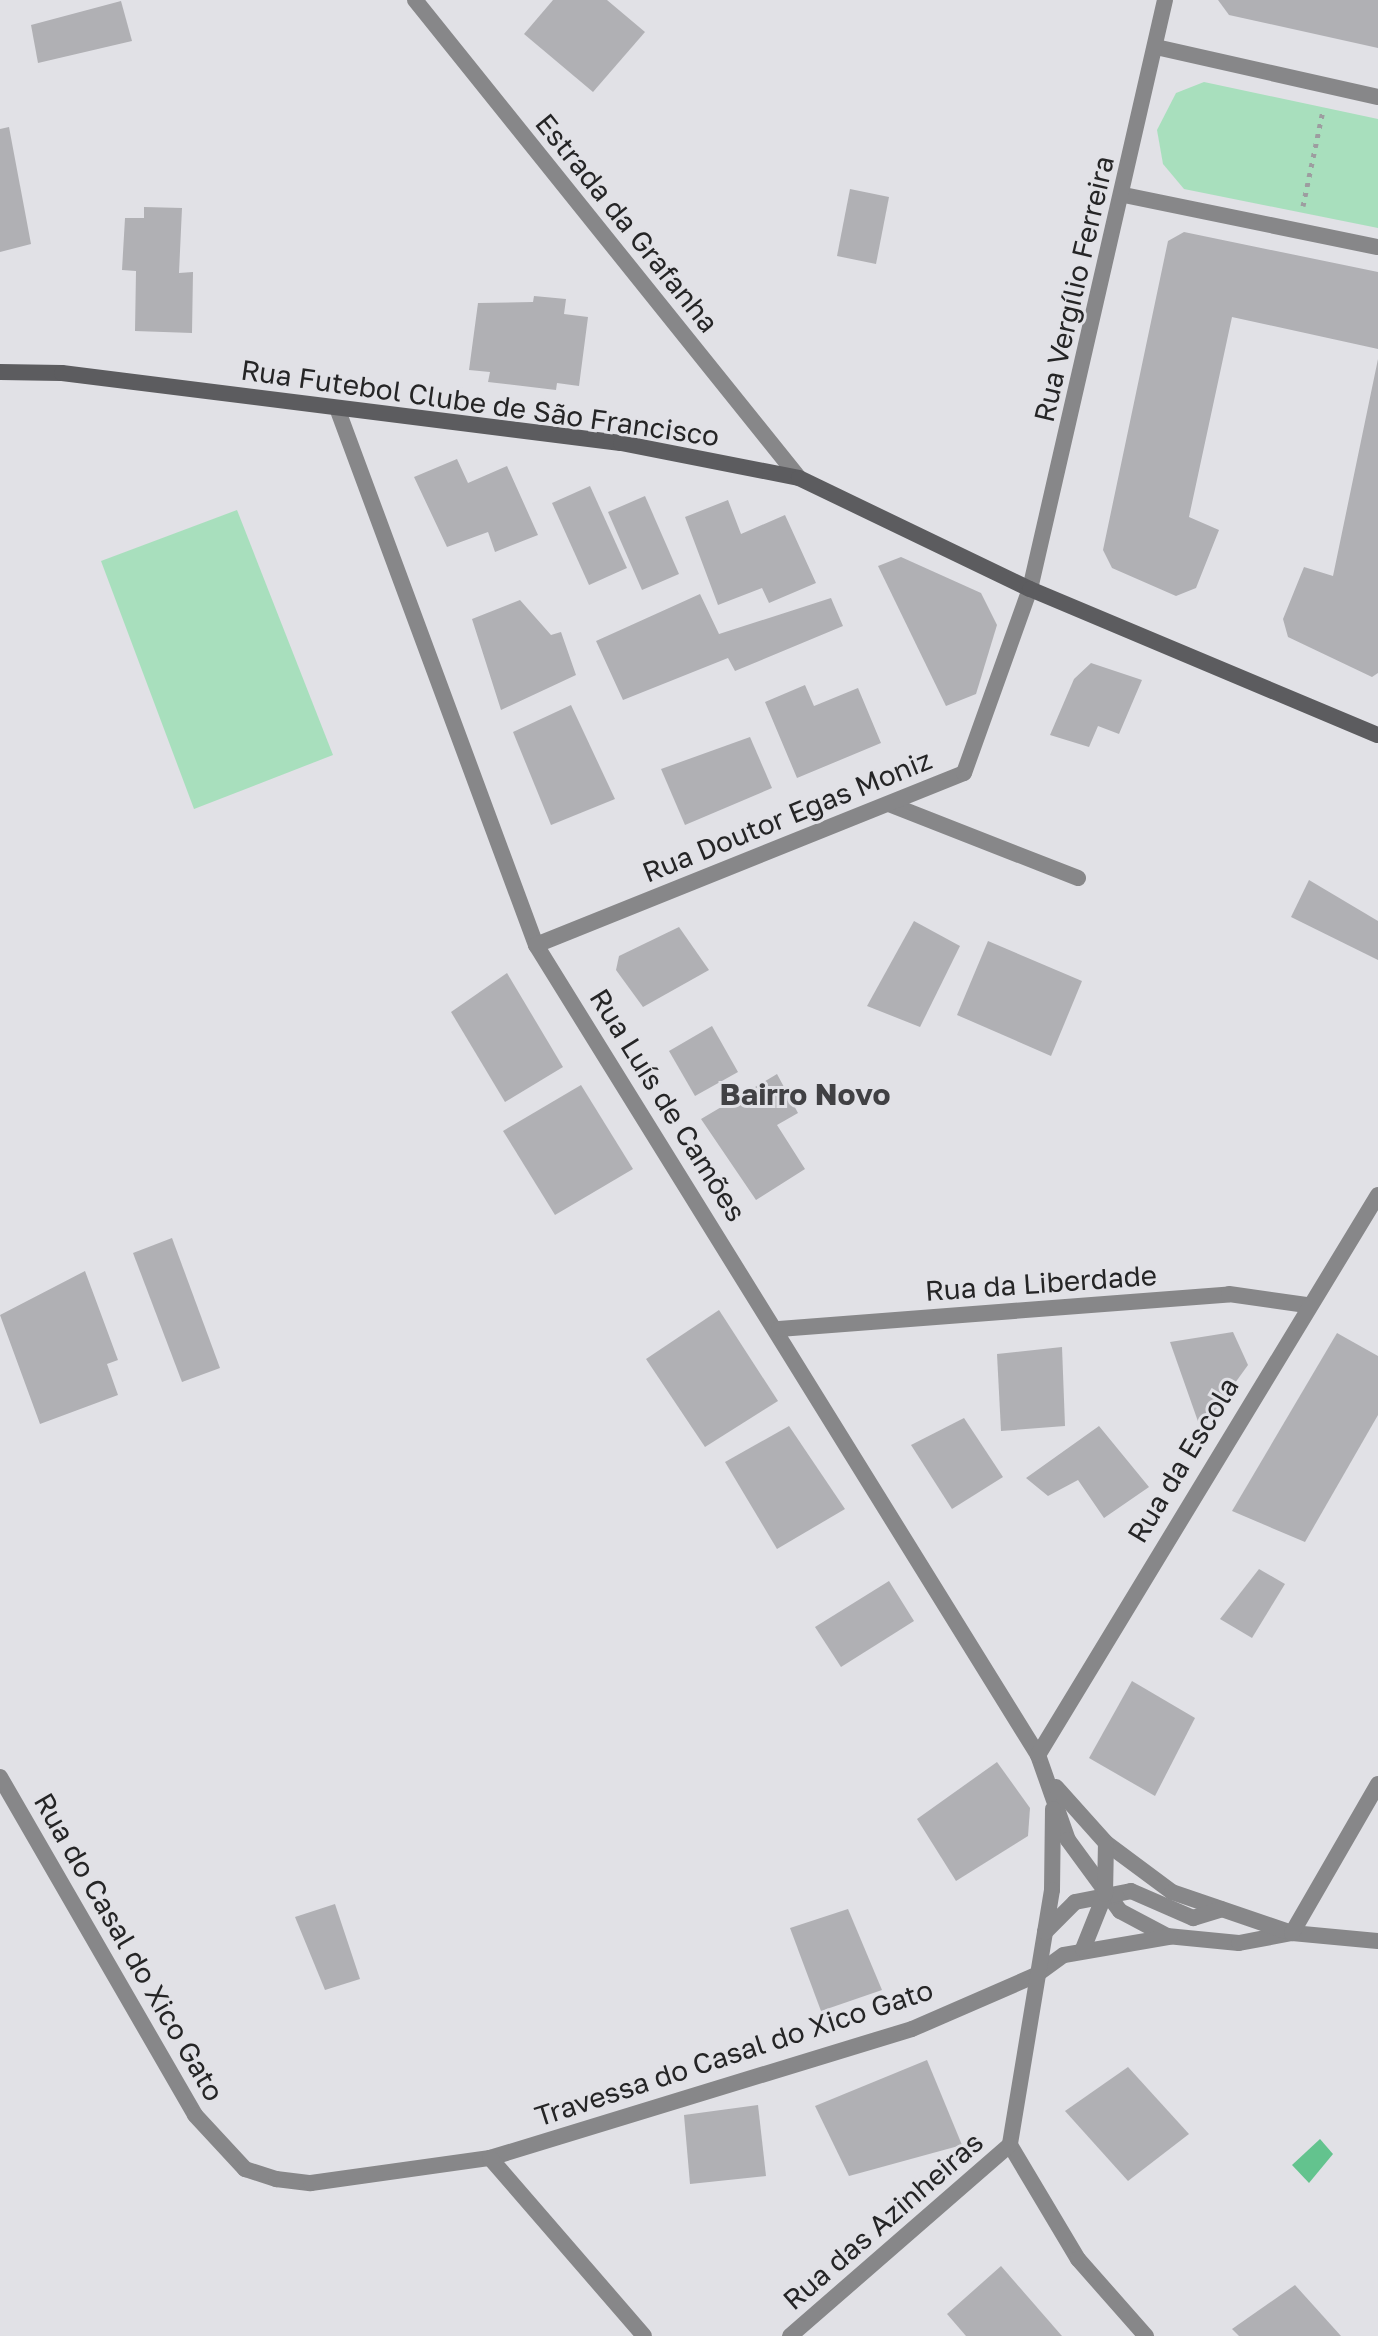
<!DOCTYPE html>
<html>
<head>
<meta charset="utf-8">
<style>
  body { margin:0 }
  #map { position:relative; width:1378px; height:2336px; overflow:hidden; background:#e1e1e6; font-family:"Golos Text",sans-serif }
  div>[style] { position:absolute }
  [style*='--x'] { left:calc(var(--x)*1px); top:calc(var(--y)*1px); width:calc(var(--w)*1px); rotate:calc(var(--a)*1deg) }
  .green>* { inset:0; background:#a8dfbd }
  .water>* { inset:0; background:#63c38e }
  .building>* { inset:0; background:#b0b0b4 }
  .path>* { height:5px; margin-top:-2.5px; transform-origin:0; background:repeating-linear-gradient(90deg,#9d9da0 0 4px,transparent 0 10px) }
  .street>* { height:16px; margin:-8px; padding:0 8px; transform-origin:8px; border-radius:8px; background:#878789 }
  .secondary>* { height:16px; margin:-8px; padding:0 8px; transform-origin:8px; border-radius:8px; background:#5c5c5f }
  span { translate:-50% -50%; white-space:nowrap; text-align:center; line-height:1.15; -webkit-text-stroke:6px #e1e1e6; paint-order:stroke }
  .street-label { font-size:28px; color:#252526 }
  .neighbourhood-label { font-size:30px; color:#414144; font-weight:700 }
</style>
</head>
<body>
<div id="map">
  <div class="green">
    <div style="clip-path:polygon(1204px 82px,1378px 119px,1378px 228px,1184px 189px,1163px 164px,1157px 130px,1176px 93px)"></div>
    <div style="clip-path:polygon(237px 510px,333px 755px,194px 809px,101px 561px)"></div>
  </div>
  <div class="water">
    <div style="clip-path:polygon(1320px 2139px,1333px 2154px,1309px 2183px,1292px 2165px)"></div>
  </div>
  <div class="building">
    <div style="clip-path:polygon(553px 0,607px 0,645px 32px,593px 92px,524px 34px)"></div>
    <div style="clip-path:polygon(1218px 0,1378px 0,1378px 48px,1229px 15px)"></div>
    <div style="clip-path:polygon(121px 1px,132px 41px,38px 63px,31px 25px)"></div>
    <div style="clip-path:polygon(9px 127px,31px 244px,0 252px,0 129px)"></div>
    <div style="clip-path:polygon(850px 189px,889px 197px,876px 264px,837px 256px)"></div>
    <div style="clip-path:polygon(144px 207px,182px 208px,179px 273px,193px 272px,192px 333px,135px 331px,136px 271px,122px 270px,125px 218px,144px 218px)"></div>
    <div style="clip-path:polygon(1184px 232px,1378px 272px,1378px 349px,1232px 317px,1189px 517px,1219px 530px,1196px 588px,1176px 596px,1112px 568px,1103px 550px,1168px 241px)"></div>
    <div style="clip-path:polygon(534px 296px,566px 299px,564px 314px,588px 317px,579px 386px,557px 383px,556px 390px,488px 382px,490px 372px,469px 370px,478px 303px,533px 302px)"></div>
    <div style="clip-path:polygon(1378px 359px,1378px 673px,1372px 677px,1288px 637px,1283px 619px,1304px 567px,1333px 576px)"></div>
    <div style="clip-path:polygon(457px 459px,468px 483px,507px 466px,538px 535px,495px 552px,488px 532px,447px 547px,414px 477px)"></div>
    <div style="clip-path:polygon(590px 486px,627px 568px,589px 585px,552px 503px)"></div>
    <div style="clip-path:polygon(645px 496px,679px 574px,642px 590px,608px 512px)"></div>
    <div style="clip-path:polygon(728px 500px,741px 534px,785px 515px,816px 583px,769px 603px,762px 588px,718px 605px,685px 517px)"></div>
    <div style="clip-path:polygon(901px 557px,981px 593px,997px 625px,976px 694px,946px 706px,878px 566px)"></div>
    <div style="clip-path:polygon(700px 594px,719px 634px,831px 598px,843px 626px,735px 671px,728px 658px,623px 700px,596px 641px)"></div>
    <div style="clip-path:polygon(520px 600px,551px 635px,561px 632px,576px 675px,501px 710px,472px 619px)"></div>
    <div style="clip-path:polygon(1091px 663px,1142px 680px,1119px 734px,1098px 726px,1089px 747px,1050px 735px,1074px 679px)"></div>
    <div style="clip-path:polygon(805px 685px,814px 706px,858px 688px,881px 743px,797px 778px,765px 702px)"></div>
    <div style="clip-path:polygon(571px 705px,615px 799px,551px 825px,513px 732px)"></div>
    <div style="clip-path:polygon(750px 737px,772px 788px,685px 825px,661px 769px)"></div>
    <div style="clip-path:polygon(1309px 880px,1378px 921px,1378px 960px,1291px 917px)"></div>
    <div style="clip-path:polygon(914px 921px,960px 946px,920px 1027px,867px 1006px)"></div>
    <div style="clip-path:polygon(679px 927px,709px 970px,643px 1007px,616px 970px,619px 956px)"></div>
    <div style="clip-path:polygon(988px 941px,1082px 981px,1051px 1056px,957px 1015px)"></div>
    <div style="clip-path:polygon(507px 973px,563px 1067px,505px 1102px,451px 1012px)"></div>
    <div style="clip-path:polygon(712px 1026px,738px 1072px,695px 1096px,669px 1051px)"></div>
    <div style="clip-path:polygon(777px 1074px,798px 1113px,777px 1125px,805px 1169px,756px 1200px,701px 1119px)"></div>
    <div style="clip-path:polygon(581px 1085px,633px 1169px,555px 1215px,503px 1131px)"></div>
    <div style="clip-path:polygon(172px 1238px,220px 1368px,182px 1382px,133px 1253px)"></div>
    <div style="clip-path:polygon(85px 1271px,118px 1360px,107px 1364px,118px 1395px,40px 1424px,0 1315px)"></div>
    <div style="clip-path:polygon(719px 1310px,778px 1401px,705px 1447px,646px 1359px)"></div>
    <div style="clip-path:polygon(1233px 1332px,1248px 1365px,1201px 1430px,1170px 1342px)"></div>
    <div style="clip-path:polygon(1337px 1333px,1378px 1356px,1378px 1415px,1305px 1542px,1232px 1511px)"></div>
    <div style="clip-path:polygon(1062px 1347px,1065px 1426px,1001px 1431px,997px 1354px)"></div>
    <div style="clip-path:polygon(964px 1418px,1003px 1477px,952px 1509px,911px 1445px)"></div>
    <div style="clip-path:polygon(789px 1426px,845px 1509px,777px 1549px,725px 1462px)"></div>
    <div style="clip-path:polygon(1099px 1426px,1149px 1487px,1104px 1518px,1078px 1480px,1048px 1496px,1026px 1478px)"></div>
    <div style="clip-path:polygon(1259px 1569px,1285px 1584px,1252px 1638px,1220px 1619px)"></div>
    <div style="clip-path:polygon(889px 1581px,914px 1621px,841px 1667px,815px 1627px)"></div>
    <div style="clip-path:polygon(1132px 1681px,1195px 1718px,1155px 1796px,1089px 1758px)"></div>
    <div style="clip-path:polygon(997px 1762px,1030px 1808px,1028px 1836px,956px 1881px,917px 1819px)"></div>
    <div style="clip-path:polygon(335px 1904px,360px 1979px,325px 1990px,295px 1917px)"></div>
    <div style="clip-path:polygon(848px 1909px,882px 1990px,821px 2011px,790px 1928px)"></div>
    <div style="clip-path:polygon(927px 2060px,962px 2145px,849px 2176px,815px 2106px)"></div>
    <div style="clip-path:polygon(1128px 2067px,1189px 2134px,1128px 2181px,1065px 2111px)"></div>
    <div style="clip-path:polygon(758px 2105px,766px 2176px,690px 2184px,684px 2115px)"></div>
    <div style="clip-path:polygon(1001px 2266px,1062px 2336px,966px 2336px,947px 2314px)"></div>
    <div style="clip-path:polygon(1295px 2285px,1341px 2336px,1239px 2336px,1232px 2329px)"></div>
  </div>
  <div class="path">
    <div style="--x:1303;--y:206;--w:98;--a:-78.2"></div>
  </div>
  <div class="street">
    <div style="--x:415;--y:0;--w:613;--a:51.22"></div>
    <div style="--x:1156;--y:47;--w:228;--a:12.7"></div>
    <div style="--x:1124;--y:195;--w:259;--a:11.6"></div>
    <div style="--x:337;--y:408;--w:573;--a:69.67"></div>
    <div style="--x:536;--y:945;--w:953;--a:58.21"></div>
    <div style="--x:1038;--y:1755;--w:90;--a:70.6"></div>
    <div style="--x:1068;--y:1840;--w:88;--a:53.8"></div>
    <div style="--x:1120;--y:1911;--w:53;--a:28"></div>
    <div style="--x:1167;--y:1936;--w:72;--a:5.6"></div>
    <div style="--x:1239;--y:1943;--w:54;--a:-10.7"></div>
    <div style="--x:889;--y:804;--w:203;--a:21.4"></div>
    <div style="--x:536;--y:945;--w:461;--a:-21.9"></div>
    <div style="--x:964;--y:773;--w:195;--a:-70.3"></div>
    <div style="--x:1030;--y:589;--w:604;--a:-77.09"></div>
    <div style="--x:779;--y:1329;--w:451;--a:-4.4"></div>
    <div style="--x:1229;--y:1294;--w:78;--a:8.1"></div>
    <div style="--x:1038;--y:1755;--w:655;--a:-58.74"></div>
    <div style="--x:0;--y:1777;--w:390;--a:60"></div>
    <div style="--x:195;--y:2115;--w:74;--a:47.2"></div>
    <div style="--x:245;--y:2169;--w:33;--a:18"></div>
    <div style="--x:276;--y:2179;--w:35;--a:7"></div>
    <div style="--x:311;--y:2183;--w:181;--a:-8"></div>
    <div style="--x:490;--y:2158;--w:441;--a:-17"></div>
    <div style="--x:912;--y:2029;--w:135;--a:-23.5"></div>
    <div style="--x:1036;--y:1975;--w:34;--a:-36"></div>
    <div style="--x:1064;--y:1955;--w:107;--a:-9.7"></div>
    <div style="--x:1056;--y:1787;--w:75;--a:48.2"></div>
    <div style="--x:1106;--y:1843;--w:82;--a:36.6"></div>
    <div style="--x:1172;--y:1892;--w:127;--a:18.9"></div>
    <div style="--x:1292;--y:1933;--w:86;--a:5.3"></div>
    <div style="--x:1053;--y:1809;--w:81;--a:90.7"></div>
    <div style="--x:1052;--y:1890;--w:258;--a:99.4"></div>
    <div style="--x:1010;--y:2145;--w:133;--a:59.2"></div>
    <div style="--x:1078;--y:2259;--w:103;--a:48.6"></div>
    <div style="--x:1045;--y:1932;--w:42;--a:-45"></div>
    <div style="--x:1075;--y:1902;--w:57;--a:-11.1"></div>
    <div style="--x:1131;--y:1891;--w:68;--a:23.5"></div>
    <div style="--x:1193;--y:1918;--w:30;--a:-17"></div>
    <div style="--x:1292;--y:1933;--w:172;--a:-60"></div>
    <div style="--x:1083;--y:1949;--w:59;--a:-68.2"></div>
    <div style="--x:1105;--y:1894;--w:51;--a:-88.9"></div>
    <div style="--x:490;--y:2158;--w:235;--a:49.1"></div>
    <div style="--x:790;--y:2336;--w:291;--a:-41"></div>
  </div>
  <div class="secondary">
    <div style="--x:0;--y:372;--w:62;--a:0.9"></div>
    <div style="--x:62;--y:373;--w:563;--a:7.14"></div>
    <div style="--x:621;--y:443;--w:181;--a:11.1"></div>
    <div style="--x:799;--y:478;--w:256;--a:25.7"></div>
    <div style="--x:1030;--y:589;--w:377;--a:22.8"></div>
  </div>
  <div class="street-label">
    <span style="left:627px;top:223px;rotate:51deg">Estrada da Grafanha</span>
    <span style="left:1074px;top:289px;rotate:-77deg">Rua Vergílio Ferreira</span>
    <span style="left:480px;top:403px;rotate:8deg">Rua Futebol Clube de São Francisco</span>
    <span style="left:787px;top:816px;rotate:-22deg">Rua Doutor Egas Moniz</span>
    <span style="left:668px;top:1105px;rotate:58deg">Rua Luís de Camões</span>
    <span style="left:1041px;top:1283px;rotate:-4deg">Rua da Liberdade</span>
    <span style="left:1183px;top:1460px;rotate:-59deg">Rua da Escola</span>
    <span style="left:129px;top:1947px;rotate:60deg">Rua do Casal do Xico Gato</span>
    <span style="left:734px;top:2053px;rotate:-18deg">Travessa do Casal do Xico Gato</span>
    <span style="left:883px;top:2221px;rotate:-41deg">Rua das Azinheiras</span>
  </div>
  <div class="neighbourhood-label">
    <span style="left:805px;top:1094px">Bairro Novo</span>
  </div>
</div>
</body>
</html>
